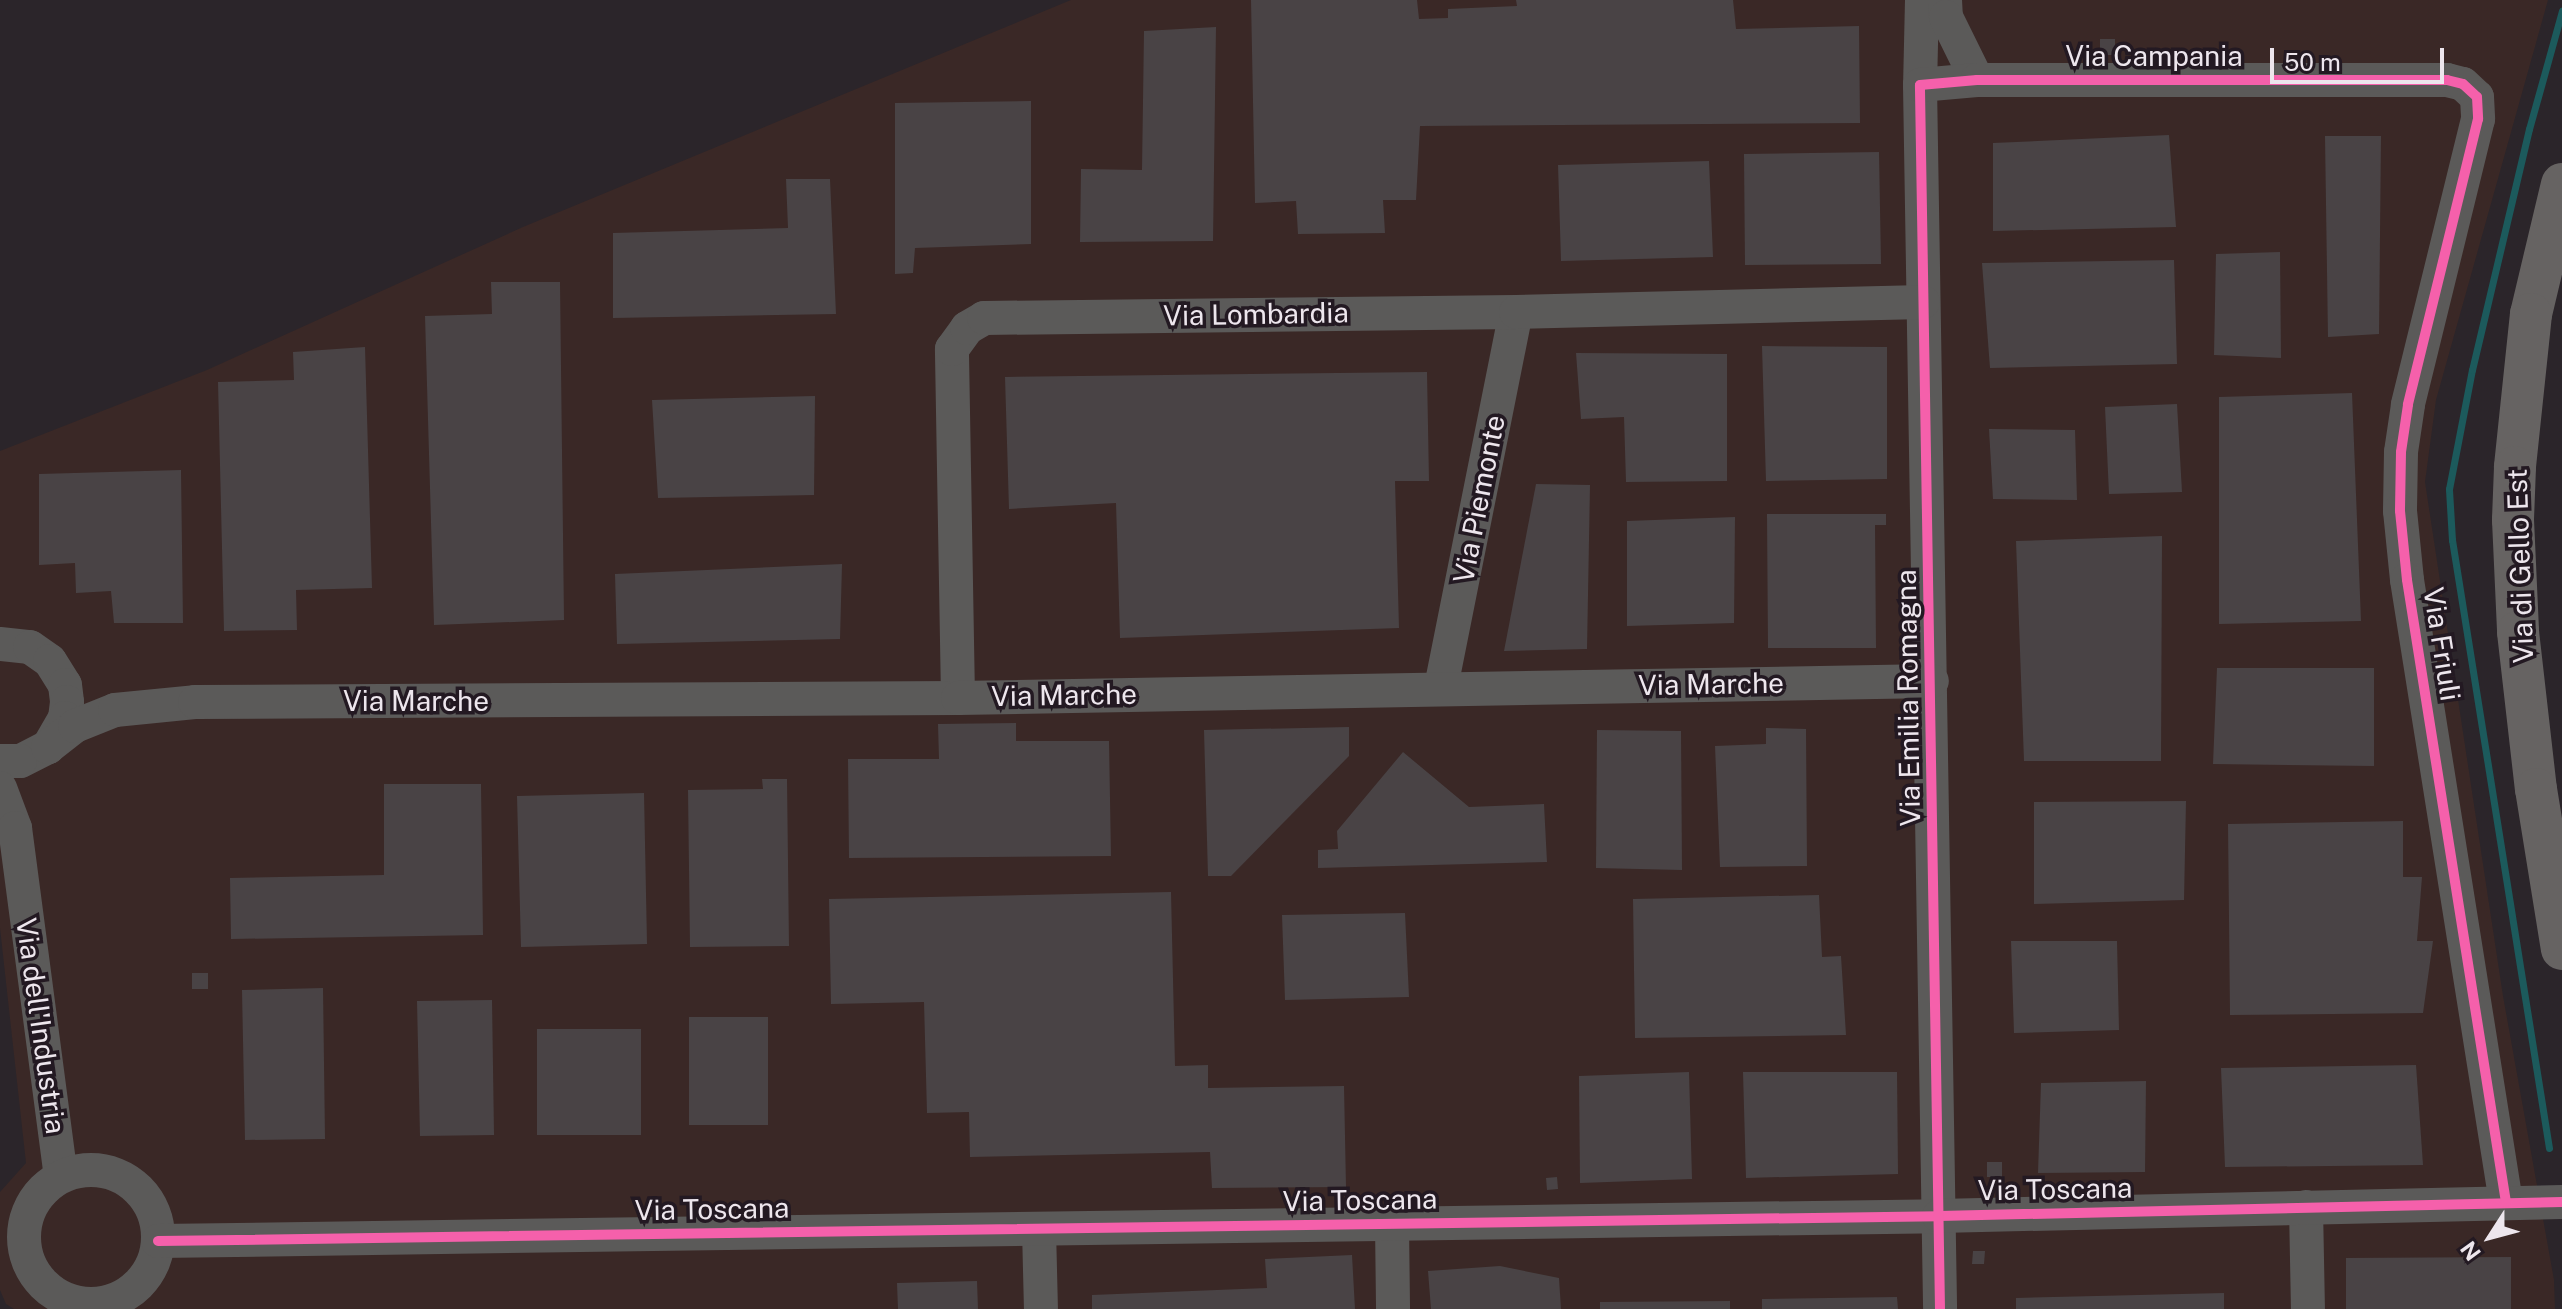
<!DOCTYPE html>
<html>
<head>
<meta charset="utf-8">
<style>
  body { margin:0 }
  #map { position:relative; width:2562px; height:1309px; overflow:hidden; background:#2b252a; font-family:"Public Sans",sans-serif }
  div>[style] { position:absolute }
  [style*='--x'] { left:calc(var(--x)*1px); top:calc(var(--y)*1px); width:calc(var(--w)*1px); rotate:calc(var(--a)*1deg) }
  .industrial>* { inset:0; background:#3a2826 }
  .stream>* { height:7px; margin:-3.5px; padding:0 3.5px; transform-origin:3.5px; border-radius:3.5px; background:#1c5a5c }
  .building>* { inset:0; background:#494345 }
  .minor>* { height:34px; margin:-17px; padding:0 17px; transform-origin:17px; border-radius:17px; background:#5b5a59 }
  .minor>.ring { margin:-17px; padding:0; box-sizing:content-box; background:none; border:34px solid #5b5a59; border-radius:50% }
  .major>* { height:42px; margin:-21px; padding:0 21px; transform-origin:21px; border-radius:21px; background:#666362 }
  .cycleway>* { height:10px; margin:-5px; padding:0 5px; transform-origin:5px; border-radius:5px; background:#f560ab }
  span { translate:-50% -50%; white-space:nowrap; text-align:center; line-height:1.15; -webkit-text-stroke:7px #231922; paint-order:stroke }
  .street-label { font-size:28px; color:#ede6ed }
  .north { position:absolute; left:2450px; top:1197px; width:80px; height:80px; -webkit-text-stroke:6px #231922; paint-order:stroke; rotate:234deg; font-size:22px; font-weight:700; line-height:32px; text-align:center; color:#ede6ed }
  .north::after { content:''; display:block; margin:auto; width:28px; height:36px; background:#ede6ed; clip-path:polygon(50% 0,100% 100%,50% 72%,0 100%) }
  .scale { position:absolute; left:2270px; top:48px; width:174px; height:36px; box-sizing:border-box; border:4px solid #ede6ed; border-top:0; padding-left:10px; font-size:24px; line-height:28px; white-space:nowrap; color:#ede6ed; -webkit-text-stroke:6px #231922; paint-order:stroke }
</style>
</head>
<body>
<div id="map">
  <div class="industrial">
    <div style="clip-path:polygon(1071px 0,2548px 0,2436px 400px,2425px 482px,2503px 996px,2554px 1280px,2555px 1309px,14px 1309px,6px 1304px,0 1290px,0 1192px,26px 1163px,0 928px,0 451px,207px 370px,523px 227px)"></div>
  </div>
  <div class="stream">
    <div style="--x:2549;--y:1148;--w:616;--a:-99.06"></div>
    <div style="--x:2452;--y:540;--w:51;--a:-93.4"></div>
    <div style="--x:2449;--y:489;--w:121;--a:-79.1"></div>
    <div style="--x:2472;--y:370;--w:248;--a:-76.7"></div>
    <div style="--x:2529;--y:129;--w:123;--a:-74.4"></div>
  </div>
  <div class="building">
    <div style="clip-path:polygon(1251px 0,1417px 0,1419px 19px,1448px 18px,1448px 9px,1517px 6px,1516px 0,1733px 0,1736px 29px,1859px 26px,1860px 123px,1420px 126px,1416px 200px,1383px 200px,1385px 233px,1298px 234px,1296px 201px,1255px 203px)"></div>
    <div style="clip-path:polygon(1216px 27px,1213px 241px,1080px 242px,1081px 169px,1142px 170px,1144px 31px)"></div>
    <div style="clip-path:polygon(2100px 39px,2115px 39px,2115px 55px,2100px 55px)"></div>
    <div style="clip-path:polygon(1031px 101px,1031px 244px,915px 248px,913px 273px,895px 274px,895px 103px)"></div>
    <div style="clip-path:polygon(2169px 135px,2176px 227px,1993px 231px,1993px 143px)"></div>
    <div style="clip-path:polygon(2325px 136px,2381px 136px,2379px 334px,2328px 337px)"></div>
    <div style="clip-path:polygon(1879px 152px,1881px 264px,1745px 265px,1744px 154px)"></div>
    <div style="clip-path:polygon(1709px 161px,1713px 257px,1561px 261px,1558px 165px)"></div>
    <div style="clip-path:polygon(786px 179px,830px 179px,836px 314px,613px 318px,613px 233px,788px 228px)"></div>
    <div style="clip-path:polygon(2280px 252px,2281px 358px,2214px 355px,2216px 254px)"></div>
    <div style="clip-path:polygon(2174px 260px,2177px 364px,1990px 368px,1982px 263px)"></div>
    <div style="clip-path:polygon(491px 282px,560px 282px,564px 620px,434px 625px,425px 316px,492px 314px)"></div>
    <div style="clip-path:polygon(1762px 346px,1887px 347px,1887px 479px,1766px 481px)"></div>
    <div style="clip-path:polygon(365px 347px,372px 588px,296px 590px,297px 630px,224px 631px,218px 382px,294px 380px,293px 352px)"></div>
    <div style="clip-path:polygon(1576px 353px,1727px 354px,1727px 481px,1626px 482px,1624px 417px,1581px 419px)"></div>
    <div style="clip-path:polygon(1427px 372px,1429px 481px,1395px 481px,1399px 628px,1120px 638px,1116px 503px,1009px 509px,1005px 377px)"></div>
    <div style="clip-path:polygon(2352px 393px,2361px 621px,2219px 624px,2219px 397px)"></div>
    <div style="clip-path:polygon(815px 396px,814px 495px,658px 498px,652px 400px)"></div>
    <div style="clip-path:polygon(2177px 404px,2182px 492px,2109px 494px,2105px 407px)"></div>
    <div style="clip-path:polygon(1989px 429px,2075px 430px,2077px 500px,1993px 499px)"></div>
    <div style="clip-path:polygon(181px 470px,183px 623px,114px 623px,111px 591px,76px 593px,75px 563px,39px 565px,39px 474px)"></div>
    <div style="clip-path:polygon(1536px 484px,1590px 485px,1587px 649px,1504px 651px)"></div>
    <div style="clip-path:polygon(1767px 514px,1886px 514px,1886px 525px,1875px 525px,1876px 648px,1768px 648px)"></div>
    <div style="clip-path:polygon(1735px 517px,1734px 623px,1627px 626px,1627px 521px)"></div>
    <div style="clip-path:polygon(2162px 536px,2161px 761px,2024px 761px,2016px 541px)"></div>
    <div style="clip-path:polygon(842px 564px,840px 639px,617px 644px,615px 574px)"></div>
    <div style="clip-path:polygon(2217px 668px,2374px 668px,2374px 766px,2213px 764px)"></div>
    <div style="clip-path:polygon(1016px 723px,1016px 741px,1109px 741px,1111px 856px,849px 858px,848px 759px,939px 759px,938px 724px)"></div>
    <div style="clip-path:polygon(1349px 727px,1349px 756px,1231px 876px,1208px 876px,1204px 730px)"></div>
    <div style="clip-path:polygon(1766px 728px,1806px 729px,1807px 866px,1720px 867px,1715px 746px,1766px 744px)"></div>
    <div style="clip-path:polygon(1597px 730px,1681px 731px,1682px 870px,1596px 868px)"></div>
    <div style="clip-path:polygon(1403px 752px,1469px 807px,1544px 804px,1547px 862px,1318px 868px,1318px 850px,1338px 849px,1337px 831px)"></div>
    <div style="clip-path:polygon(762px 779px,787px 779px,789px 946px,690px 947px,688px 790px,763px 789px)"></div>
    <div style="clip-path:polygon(384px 784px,481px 784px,483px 935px,231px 939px,230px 878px,384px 875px)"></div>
    <div style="clip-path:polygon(644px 793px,647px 944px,521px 947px,517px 796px)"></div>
    <div style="clip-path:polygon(2186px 801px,2184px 900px,2034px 904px,2034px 802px)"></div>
    <div style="clip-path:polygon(2403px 821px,2403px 877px,2422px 877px,2417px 941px,2433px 941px,2423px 1013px,2230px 1015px,2228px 824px)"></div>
    <div style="clip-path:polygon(1171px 892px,1175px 1066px,1208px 1065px,1208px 1088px,1344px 1086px,1346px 1187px,1212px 1188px,1210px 1152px,970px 1157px,969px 1112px,927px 1113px,924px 1002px,831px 1004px,829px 899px)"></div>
    <div style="clip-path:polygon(1819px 895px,1822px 957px,1841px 956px,1846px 1035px,1635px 1038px,1633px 899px)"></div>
    <div style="clip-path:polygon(1405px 913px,1409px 997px,1285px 1000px,1282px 915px)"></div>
    <div style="clip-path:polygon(2011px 941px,2117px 941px,2119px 1030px,2014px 1033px)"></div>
    <div style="clip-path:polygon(192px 973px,208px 973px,208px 989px,192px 989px)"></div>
    <div style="clip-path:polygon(323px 988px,325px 1139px,245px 1140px,242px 990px)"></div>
    <div style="clip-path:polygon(492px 1000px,494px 1135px,420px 1136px,417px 1001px)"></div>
    <div style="clip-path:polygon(689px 1017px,768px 1017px,768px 1125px,689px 1125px)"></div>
    <div style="clip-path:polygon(537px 1029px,641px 1029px,641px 1135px,537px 1135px)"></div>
    <div style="clip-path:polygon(2416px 1065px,2423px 1165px,2225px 1167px,2221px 1068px)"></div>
    <div style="clip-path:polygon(1689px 1072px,1692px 1179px,1580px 1183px,1579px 1076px)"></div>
    <div style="clip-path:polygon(1743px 1072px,1897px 1072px,1898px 1174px,1746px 1178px)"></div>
    <div style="clip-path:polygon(2146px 1081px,2145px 1172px,2038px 1173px,2041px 1083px)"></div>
    <div style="clip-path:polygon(1987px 1162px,2002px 1162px,2002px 1177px,1987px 1177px)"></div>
    <div style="clip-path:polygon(1557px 1177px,1558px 1189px,1547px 1190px,1546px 1178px)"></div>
    <div style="clip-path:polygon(1973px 1251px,1985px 1251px,1984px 1264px,1972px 1264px)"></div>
    <div style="clip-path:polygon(1352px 1255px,1355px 1309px,1092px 1309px,1092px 1295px,1267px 1288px,1265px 1259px)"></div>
    <div style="clip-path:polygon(2511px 1257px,2511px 1309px,2346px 1309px,2346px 1258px)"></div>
    <div style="clip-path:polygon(1500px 1266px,1559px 1278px,1561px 1309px,1431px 1309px,1428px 1271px)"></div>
    <div style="clip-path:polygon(977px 1281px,978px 1309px,898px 1309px,897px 1283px)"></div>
    <div style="clip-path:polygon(2224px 1293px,2224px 1309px,2016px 1309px,2016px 1298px)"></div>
    <div style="clip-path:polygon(1897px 1297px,1898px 1309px,1762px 1309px,1762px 1299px)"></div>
    <div style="clip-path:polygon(1730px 1301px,1730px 1309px,1600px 1309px,1600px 1302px)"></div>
  </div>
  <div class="minor">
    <div style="--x:1922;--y:0;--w:85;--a:91.3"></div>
    <div style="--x:1920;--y:85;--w:1224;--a:89.06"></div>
    <div style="--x:1945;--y:0;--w:17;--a:87"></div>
    <div style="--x:1946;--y:17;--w:70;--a:63.8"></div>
    <div style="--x:1920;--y:85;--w:57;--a:-5"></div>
    <div style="--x:1977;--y:80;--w:470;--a:0"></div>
    <div style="--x:2447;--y:80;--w:16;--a:14"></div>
    <div style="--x:2463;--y:84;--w:19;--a:43"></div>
    <div style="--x:2477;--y:97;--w:22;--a:87"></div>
    <div style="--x:2478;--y:119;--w:294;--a:103.8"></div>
    <div style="--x:2408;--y:405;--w:48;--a:98.5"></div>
    <div style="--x:2401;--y:452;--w:59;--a:91"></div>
    <div style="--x:2400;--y:511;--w:69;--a:84.2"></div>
    <div style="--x:2407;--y:580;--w:630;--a:80.96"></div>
    <div style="--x:0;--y:644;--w:30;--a:6"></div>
    <div style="--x:30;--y:647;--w:24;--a:35"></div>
    <div style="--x:50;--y:661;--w:28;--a:58"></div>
    <div style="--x:65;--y:685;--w:17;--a:83"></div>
    <div style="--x:67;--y:702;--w:16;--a:97"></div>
    <div style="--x:65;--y:718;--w:34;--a:120"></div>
    <div style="--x:48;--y:747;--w:31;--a:153"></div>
    <div style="--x:20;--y:761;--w:20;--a:180"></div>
    <div style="--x:1441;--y:687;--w:382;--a:-78.7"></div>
    <div style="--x:958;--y:698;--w:349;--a:-91"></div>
    <div style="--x:952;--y:349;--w:26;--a:-54"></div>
    <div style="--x:967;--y:328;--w:20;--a:-30"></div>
    <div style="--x:984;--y:318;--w:532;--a:-0.65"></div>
    <div style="--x:1516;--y:312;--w:407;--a:-1.4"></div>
    <div style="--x:48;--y:747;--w:34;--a:-38"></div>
    <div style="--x:75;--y:726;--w:43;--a:-21.8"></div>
    <div style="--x:115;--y:710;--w:80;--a:-5.7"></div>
    <div style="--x:195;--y:702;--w:763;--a:-0.3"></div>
    <div style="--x:958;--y:698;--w:974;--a:-1"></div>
    <div style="--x:0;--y:788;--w:43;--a:69.4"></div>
    <div style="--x:15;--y:828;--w:351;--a:82.5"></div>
    <div class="ring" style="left:24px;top:1170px;width:100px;height:100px"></div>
    <div style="--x:2306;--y:1207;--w:102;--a:88.9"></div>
    <div style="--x:1392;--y:1224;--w:85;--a:89.3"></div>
    <div style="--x:1039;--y:1229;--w:80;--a:88.6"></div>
    <div style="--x:158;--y:1241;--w:1781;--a:-0.8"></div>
    <div style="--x:1939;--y:1216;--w:623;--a:-1.29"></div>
  </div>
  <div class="major">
    <div style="--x:2562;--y:184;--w:134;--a:103.4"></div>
    <div style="--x:2531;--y:314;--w:154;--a:96"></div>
    <div style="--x:2515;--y:467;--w:53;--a:92.2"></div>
    <div style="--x:2513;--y:520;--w:112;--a:87.4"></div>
    <div style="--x:2518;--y:632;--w:158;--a:83.5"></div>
    <div style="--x:2536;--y:789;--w:162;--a:80.8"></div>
  </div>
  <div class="cycleway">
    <div style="--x:158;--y:1241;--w:1781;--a:-0.8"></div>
    <div style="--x:1939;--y:1216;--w:623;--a:-1.29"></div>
    <div style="--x:1940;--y:1309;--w:1224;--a:-90.94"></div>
    <div style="--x:1920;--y:85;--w:57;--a:-5"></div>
    <div style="--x:1977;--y:80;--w:470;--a:0"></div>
    <div style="--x:2447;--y:80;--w:16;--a:14"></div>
    <div style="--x:2463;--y:84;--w:19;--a:43"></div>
    <div style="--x:2477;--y:97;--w:22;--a:87"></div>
    <div style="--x:2478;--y:119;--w:294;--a:103.8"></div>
    <div style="--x:2408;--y:405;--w:48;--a:98.5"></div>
    <div style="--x:2401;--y:452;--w:59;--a:91"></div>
    <div style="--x:2400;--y:511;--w:69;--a:84.2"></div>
    <div style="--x:2407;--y:580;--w:630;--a:80.96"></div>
  </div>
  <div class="street-label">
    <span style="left:2154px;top:56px">Via Campania</span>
    <span style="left:1256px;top:314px;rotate:-1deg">Via Lombardia</span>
    <span style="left:1479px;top:499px;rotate:-79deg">Via Piemonte</span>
    <span style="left:2520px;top:566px;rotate:-92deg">Via di Gello Est</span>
    <span style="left:2442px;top:644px;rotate:81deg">Via Friuli</span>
    <span style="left:1711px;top:684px;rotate:-1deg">Via Marche</span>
    <span style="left:1064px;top:695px;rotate:-1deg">Via Marche</span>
    <span style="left:1908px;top:698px;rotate:-91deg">Via Emilia Romagna</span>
    <span style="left:416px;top:701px">Via Marche</span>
    <span style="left:41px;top:1026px;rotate:82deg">Via dell'Industria</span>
    <span style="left:2055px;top:1189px;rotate:-1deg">Via Toscana</span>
    <span style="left:1360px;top:1200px;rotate:-1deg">Via Toscana</span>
    <span style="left:712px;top:1209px;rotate:-1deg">Via Toscana</span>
  </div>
  <div class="north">N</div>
  <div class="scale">50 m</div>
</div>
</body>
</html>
